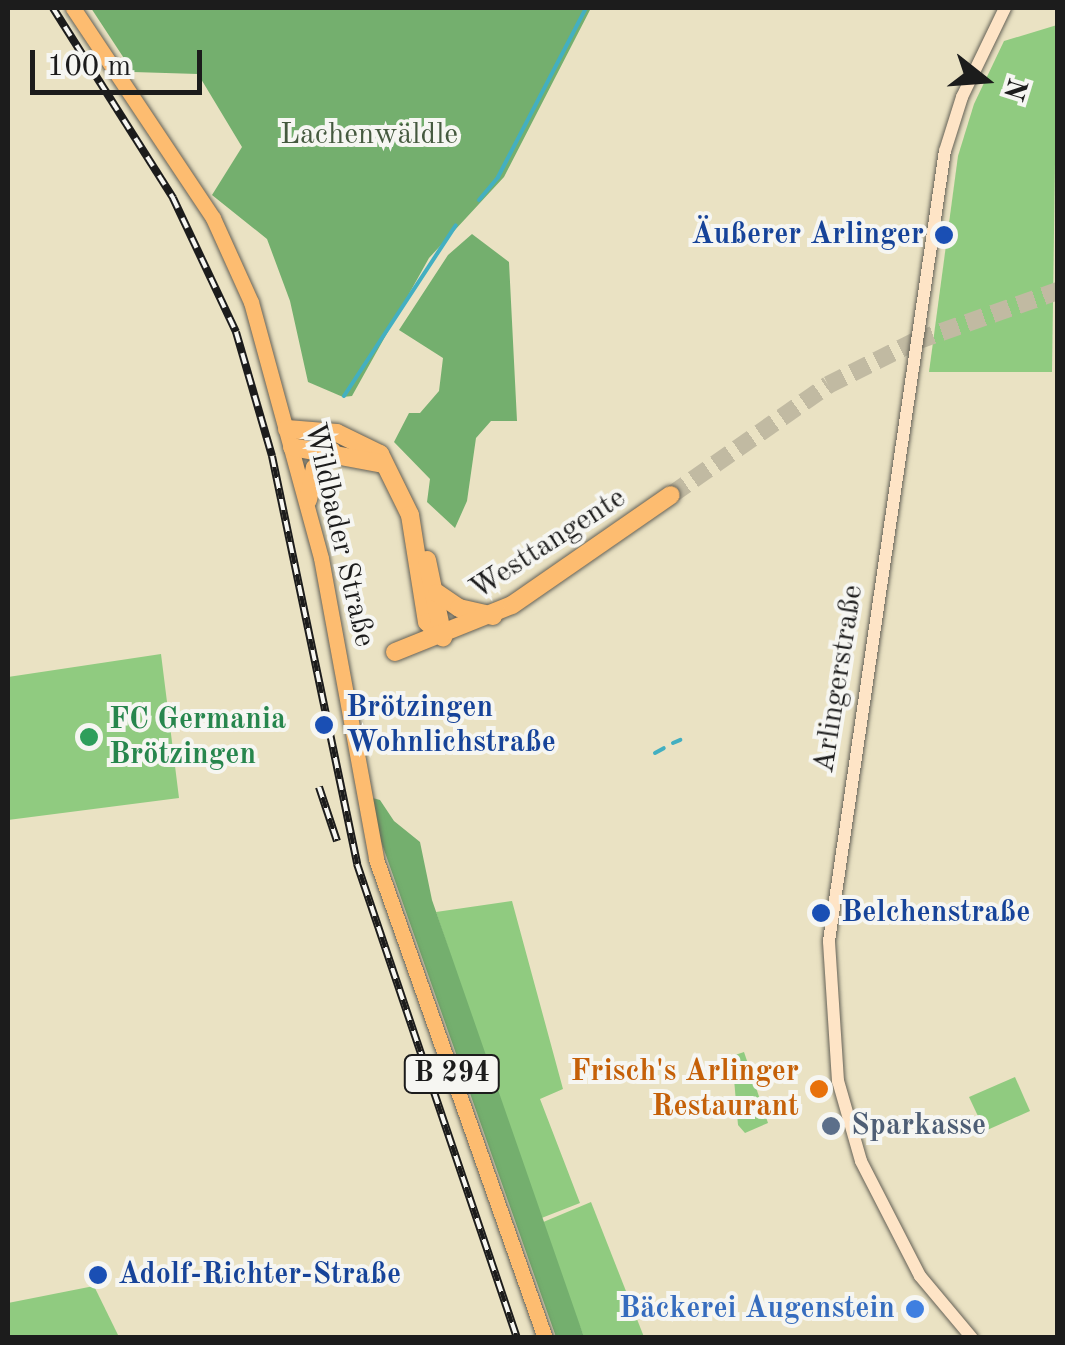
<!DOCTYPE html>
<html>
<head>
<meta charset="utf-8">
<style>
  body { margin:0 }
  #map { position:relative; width:1065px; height:1345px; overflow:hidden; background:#eae2c3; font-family:"Old Standard TT",serif }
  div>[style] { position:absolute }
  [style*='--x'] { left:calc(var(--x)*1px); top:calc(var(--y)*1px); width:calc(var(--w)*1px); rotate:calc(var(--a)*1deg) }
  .green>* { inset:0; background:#90cb80 }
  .forest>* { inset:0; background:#74af6e }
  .stream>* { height:4px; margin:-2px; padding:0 2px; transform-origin:2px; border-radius:2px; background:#43afc1 }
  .highway-tunnel>* { height:18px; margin-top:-9px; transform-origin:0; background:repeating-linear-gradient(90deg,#c1baa2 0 18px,transparent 0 27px) }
  .roads { filter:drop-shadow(0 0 2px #646156) drop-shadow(0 0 2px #646156) }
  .secondary>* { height:12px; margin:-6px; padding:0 6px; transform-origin:6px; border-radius:6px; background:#fee4c6 }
  .primary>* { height:15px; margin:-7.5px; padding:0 7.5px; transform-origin:7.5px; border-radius:7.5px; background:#fdbc70 }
  .highway>* { height:18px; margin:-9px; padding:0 9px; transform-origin:9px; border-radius:9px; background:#fdbc70 }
  .rail>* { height:8px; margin-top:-4px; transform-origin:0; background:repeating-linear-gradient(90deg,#f6f6f2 0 11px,#1c1c1c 0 22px); box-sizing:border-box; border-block:2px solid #1c1c1c }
  .dots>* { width:28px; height:28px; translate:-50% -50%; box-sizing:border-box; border:5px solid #f6f6f2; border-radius:50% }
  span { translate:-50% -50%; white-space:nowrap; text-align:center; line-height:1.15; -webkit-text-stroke:8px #f6f6f2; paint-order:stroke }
  .shield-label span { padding:2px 8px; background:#f6f6f2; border:2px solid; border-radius:8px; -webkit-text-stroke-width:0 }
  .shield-label { font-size:28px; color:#1c1c1c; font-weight:700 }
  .park-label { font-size:30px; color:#45593f }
  .transit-label { font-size:30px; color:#164399; font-weight:700 }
  .right { translate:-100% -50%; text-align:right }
  .left { translate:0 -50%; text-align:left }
  .street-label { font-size:30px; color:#1c1c1c }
  .leisure-label { font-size:30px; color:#27864d; font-weight:700 }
  .food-label { font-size:30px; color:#c56008; font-weight:700 }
  .service-label { font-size:30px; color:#4e5e75; font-weight:700 }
  .shop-label { font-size:30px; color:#366cbe; font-weight:700 }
  .frame { position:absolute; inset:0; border:10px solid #1c1c1c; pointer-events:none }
  .north { position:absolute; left:935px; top:30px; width:100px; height:100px; -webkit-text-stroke:8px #f6f6f2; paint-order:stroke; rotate:107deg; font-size:28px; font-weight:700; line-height:40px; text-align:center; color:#1c1c1c }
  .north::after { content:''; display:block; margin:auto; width:35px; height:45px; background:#1c1c1c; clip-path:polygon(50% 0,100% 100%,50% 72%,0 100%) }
  .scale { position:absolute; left:30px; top:50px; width:172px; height:45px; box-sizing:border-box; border:5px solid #1c1c1c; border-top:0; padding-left:12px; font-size:30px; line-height:35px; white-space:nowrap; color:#1c1c1c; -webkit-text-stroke:8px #f6f6f2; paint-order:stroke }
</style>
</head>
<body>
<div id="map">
  <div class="green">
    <div style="clip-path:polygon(1057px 25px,1052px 372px,929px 372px,958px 156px,974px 104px,1004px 41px)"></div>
    <div style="clip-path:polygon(161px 654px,179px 798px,8px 820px,8px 677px)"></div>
    <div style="clip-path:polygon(512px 901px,563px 1089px,540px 1099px,580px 1203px,539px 1219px,436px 912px)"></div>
    <div style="clip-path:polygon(744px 1052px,768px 1123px,745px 1133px,738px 1125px,732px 1056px)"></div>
    <div style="clip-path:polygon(1015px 1077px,1030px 1111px,985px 1131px,969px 1097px)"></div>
    <div style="clip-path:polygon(591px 1202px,644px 1337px,584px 1337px,552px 1256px,541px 1223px)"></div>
    <div style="clip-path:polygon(94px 1286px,119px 1337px,8px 1337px,8px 1303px)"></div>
  </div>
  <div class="forest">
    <div style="clip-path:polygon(91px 8px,591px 8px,504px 177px,429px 258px,352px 396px,343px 397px,308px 382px,290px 301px,267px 239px,212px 195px,242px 147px,198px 74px,133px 72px)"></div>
    <div style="clip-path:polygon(472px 234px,509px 262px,517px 421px,491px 421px,476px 438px,467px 501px,455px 528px,427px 502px,430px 479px,394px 442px,409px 413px,420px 413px,439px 391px,443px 358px,399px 330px,448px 255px)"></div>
    <div style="clip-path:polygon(365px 796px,380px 800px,394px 821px,420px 842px,432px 900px,584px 1337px,556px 1337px)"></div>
  </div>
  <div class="stream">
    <div style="--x:479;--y:200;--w:30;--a:-50"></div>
    <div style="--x:498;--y:177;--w:191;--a:-62.5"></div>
    <div style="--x:344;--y:396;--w:204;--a:-56.8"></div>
    <div style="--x:673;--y:743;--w:8;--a:-23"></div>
    <div style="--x:655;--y:753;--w:10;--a:-29"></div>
  </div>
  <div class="highway-tunnel">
    <div style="--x:671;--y:495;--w:192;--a:-35"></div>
    <div style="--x:828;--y:385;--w:98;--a:-26.6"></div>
    <div style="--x:916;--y:341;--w:151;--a:-19.4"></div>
  </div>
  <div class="roads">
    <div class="secondary">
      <div style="--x:972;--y:1338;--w:81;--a:-130"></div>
      <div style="--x:920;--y:1276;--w:129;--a:-117.2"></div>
      <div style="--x:861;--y:1161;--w:83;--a:-106"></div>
      <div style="--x:838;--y:1081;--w:140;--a:-93.7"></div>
      <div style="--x:829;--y:941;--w:798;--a:-81.65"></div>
      <div style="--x:945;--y:151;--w:57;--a:-72.5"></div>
      <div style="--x:962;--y:97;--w:99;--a:-64.2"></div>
    </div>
    <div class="primary">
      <div style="--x:73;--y:8;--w:252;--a:56.3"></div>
      <div style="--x:213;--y:218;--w:92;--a:65.7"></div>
      <div style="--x:251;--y:302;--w:265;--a:74.7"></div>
      <div style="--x:321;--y:558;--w:306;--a:79.6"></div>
      <div style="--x:376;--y:859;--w:508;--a:70.57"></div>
    </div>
    <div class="highway">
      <div style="--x:287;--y:429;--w:50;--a:4.6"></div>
      <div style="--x:337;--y:433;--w:48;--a:26"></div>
      <div style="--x:380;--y:454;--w:68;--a:63.8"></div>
      <div style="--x:410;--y:515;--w:108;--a:81"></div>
      <div style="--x:427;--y:622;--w:22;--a:43"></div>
      <div style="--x:292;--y:447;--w:94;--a:10.5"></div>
      <div style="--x:308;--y:500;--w:33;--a:-78"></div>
      <div style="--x:315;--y:468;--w:24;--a:-45"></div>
      <div style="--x:427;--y:560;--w:79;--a:78.3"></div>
      <div style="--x:437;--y:593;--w:27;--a:34"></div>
      <div style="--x:459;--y:608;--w:35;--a:13"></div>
      <div style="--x:395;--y:652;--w:126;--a:-21.9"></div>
      <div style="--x:512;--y:605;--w:193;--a:-34.7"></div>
    </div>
  </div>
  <div class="rail">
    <div style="--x:53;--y:8;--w:225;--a:57.7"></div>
    <div style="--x:173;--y:198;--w:148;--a:64.8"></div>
    <div style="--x:236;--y:332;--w:129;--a:73.8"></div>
    <div style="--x:272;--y:456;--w:417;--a:78.2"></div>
    <div style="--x:357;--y:864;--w:500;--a:71.35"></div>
    <div style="--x:319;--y:787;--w:57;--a:71.6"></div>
  </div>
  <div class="dots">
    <div style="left:944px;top:235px;background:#1a4fb4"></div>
    <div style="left:324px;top:725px;background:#1a4fb4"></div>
    <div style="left:89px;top:737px;background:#2e9e5b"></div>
    <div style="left:821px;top:913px;background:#1a4fb4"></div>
    <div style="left:819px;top:1089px;background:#e8710a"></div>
    <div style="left:831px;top:1126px;background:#5c6f8a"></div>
    <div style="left:98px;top:1275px;background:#1a4fb4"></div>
    <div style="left:915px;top:1309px;background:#3f7fe0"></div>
  </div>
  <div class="shield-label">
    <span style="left:452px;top:1074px">B 294</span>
  </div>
  <div class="park-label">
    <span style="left:369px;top:135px">Lachenwäldle</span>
  </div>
  <div class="transit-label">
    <span class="right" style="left:924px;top:235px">Äußerer Arlinger</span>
    <span class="left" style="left:346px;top:725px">Brötzingen<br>Wohnlichstraße</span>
    <span class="left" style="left:841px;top:913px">Belchenstraße</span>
    <span class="left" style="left:118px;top:1275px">Adolf-Richter-Straße</span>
  </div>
  <div class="street-label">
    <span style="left:339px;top:535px;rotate:77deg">Wildbader Straße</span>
    <span style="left:548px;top:544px;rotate:-33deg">Westtangente</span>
    <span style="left:839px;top:679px;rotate:-81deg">Arlingerstraße</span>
  </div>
  <div class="leisure-label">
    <span class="left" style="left:109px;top:737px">FC Germania<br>Brötzingen</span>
  </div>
  <div class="food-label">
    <span class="right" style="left:799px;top:1089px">Frisch's Arlinger<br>Restaurant</span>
  </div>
  <div class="service-label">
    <span class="left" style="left:851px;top:1126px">Sparkasse</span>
  </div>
  <div class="shop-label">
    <span class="right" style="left:895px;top:1309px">Bäckerei Augenstein</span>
  </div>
  <div class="frame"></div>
  <div class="north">N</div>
  <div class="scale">100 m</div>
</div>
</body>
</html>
